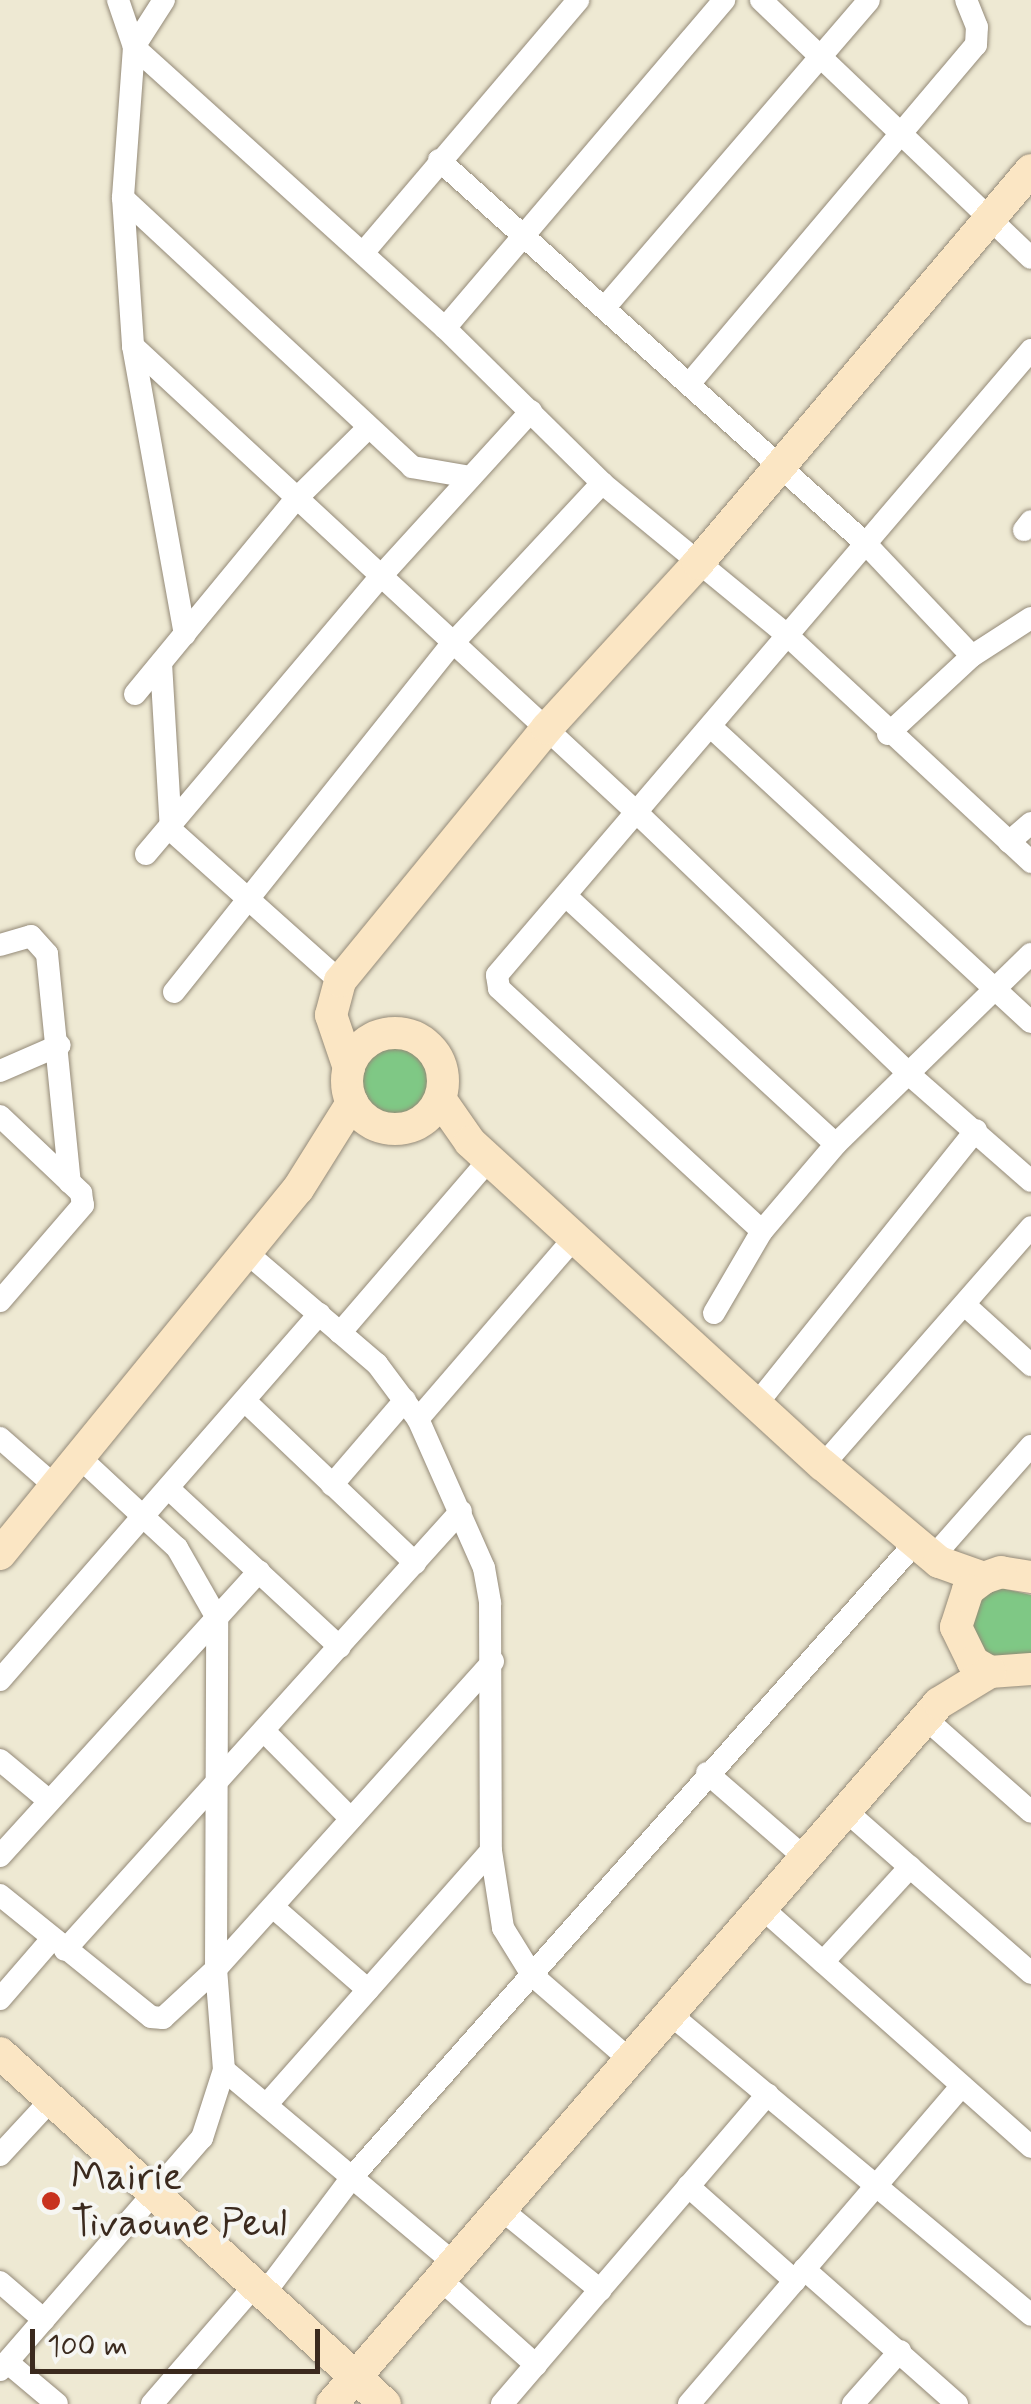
<!DOCTYPE html>
<html>
<head>
<meta charset="utf-8">
<style>
  body { margin:0 }
  #map { position:relative; width:1031px; height:2404px; overflow:hidden; background:#eee9d3; font-family:Mynerve,sans-serif }
  div>[style] { position:absolute }
  [style*='--x'] { left:calc(var(--x)*1px); top:calc(var(--y)*1px); width:calc(var(--w)*1px); rotate:calc(var(--a)*1deg) }
  .green>* { inset:0; background:#7fc885 }
  .round { border-radius:50% }
  .roads { filter:drop-shadow(0 0 2px #948a78) drop-shadow(0 0 2px #948a78) }
  .street>* { height:22px; margin:-11px; padding:0 11px; transform-origin:11px; border-radius:11px; background:#fff }
  .secondary>* { height:32px; margin:-16px; padding:0 16px; transform-origin:16px; border-radius:16px; background:#fbe6c4 }
  .secondary>.ring { margin:-16px; padding:0; box-sizing:content-box; background:none; border:32px solid #fbe6c4; border-radius:50% }
  .dots>* { width:28px; height:28px; translate:-50% -50%; box-sizing:border-box; border:5px solid #f6f6f2; border-radius:50% }
  span { translate:-50% -50%; white-space:nowrap; text-align:center; line-height:1.15; -webkit-text-stroke:8px #f6f6f2; paint-order:stroke }
  .poi-label { font-size:40px; color:#3b2a1e }
  .left { translate:0 -50%; text-align:left }
  .scale { position:absolute; left:30px; top:2329px; width:290px; height:45px; box-sizing:border-box; border:5px solid #3b2a1e; border-top:0; padding-left:12px; font-size:30px; line-height:35px; white-space:nowrap; color:#3b2a1e; -webkit-text-stroke:8px #f6f6f2; paint-order:stroke }
</style>
</head>
<body>
<div id="map">
  <div class="green">
    <div class="round" style="left:353px;top:1041px;width:76px;height:76px"></div>
    <div style="clip-path:polygon(996px 1587px,1031px 1595px,1031px 1653px,1018px 1660px,989px 1657px,970px 1634px,974px 1605px)"></div>
  </div>
  <div class="roads">
    <div class="street">
      <div style="--x:118;--y:0;--w:50;--a:71.2"></div>
      <div style="--x:134;--y:47;--w:419;--a:42.1"></div>
      <div style="--x:445;--y:328;--w:221;--a:44.6"></div>
      <div style="--x:602;--y:483;--w:241;--a:39.4"></div>
      <div style="--x:788;--y:636;--w:332;--a:42.9"></div>
      <div style="--x:164;--y:0;--w:56;--a:122.6"></div>
      <div style="--x:134;--y:47;--w:151;--a:94.2"></div>
      <div style="--x:123;--y:198;--w:148;--a:86.1"></div>
      <div style="--x:133;--y:346;--w:293;--a:79.8"></div>
      <div style="--x:761;--y:0;--w:373;--a:43.7"></div>
      <div style="--x:439;--y:160;--w:574;--a:41.96"></div>
      <div style="--x:866;--y:544;--w:154;--a:46.6"></div>
      <div style="--x:123;--y:198;--w:395;--a:42.9"></div>
      <div style="--x:412;--y:467;--w:59;--a:9.8"></div>
      <div style="--x:363;--y:253;--w:332;--a:-49.6"></div>
      <div style="--x:606;--y:306;--w:403;--a:-49.3"></div>
      <div style="--x:445;--y:328;--w:431;--a:-49.6"></div>
      <div style="--x:133;--y:346;--w:681;--a:42.8"></div>
      <div style="--x:633;--y:809;--w:385;--a:43.8"></div>
      <div style="--x:911;--y:1076;--w:159;--a:41.2"></div>
      <div style="--x:690;--y:383;--w:443;--a:-49.8"></div>
      <div style="--x:976;--y:45;--w:18;--a:-87"></div>
      <div style="--x:977;--y:27;--w:29;--a:-112"></div>
      <div style="--x:1024;--y:530;--w:11;--a:-52"></div>
      <div style="--x:161;--y:663;--w:167;--a:86.6"></div>
      <div style="--x:171;--y:830;--w:227;--a:41.8"></div>
      <div style="--x:135;--y:694;--w:251;--a:-50.5"></div>
      <div style="--x:295;--y:500;--w:101;--a:-44.6"></div>
      <div style="--x:711;--y:727;--w:435;--a:42.7"></div>
      <div style="--x:888;--y:734;--w:115;--a:-42.9"></div>
      <div style="--x:972;--y:656;--w:70;--a:-32.8"></div>
      <div style="--x:1009;--y:842;--w:29;--a:-41"></div>
      <div style="--x:146;--y:854;--w:364;--a:-49.8"></div>
      <div style="--x:381;--y:576;--w:223;--a:-47.7"></div>
      <div style="--x:567;--y:897;--w:365;--a:42.6"></div>
      <div style="--x:0;--y:945;--w:32;--a:-16"></div>
      <div style="--x:31;--y:936;--w:24;--a:48"></div>
      <div style="--x:47;--y:954;--w:230;--a:84.3"></div>
      <div style="--x:174;--y:992;--w:447;--a:-51.4"></div>
      <div style="--x:453;--y:643;--w:219;--a:-47"></div>
      <div style="--x:0;--y:1071;--w:65;--a:-23.4"></div>
      <div style="--x:0;--y:1116;--w:112;--a:43.5"></div>
      <div style="--x:81;--y:1193;--w:12;--a:81"></div>
      <div style="--x:83;--y:1205;--w:127;--a:130.8"></div>
      <div style="--x:762;--y:1231;--w:358;--a:-137.3"></div>
      <div style="--x:499;--y:988;--w:13;--a:-99"></div>
      <div style="--x:497;--y:975;--w:822;--a:-49.49"></div>
      <div style="--x:247;--y:1253;--w:171;--a:40.5"></div>
      <div style="--x:377;--y:1364;--w:69;--a:53.3"></div>
      <div style="--x:418;--y:1419;--w:163;--a:66.1"></div>
      <div style="--x:484;--y:1568;--w:36;--a:80"></div>
      <div style="--x:490;--y:1603;--w:248;--a:89.8"></div>
      <div style="--x:491;--y:1851;--w:78;--a:81.1"></div>
      <div style="--x:503;--y:1928;--w:55;--a:58.3"></div>
      <div style="--x:532;--y:1975;--w:130;--a:40.9"></div>
      <div style="--x:966;--y:1306;--w:88;--a:42.2"></div>
      <div style="--x:714;--y:1313;--w:95;--a:-59.7"></div>
      <div style="--x:762;--y:1231;--w:114;--a:-49.6"></div>
      <div style="--x:836;--y:1144;--w:272;--a:-44.3"></div>
      <div style="--x:340;--y:1333;--w:228;--a:-49.3"></div>
      <div style="--x:245;--y:1401;--w:235;--a:43.6"></div>
      <div style="--x:759;--y:1401;--w:347;--a:-51.3"></div>
      <div style="--x:418;--y:1419;--w:240;--a:-49.2"></div>
      <div style="--x:0;--y:1438;--w:74;--a:41.2"></div>
      <div style="--x:823;--y:1465;--w:316;--a:-48.8"></div>
      <div style="--x:332;--y:1485;--w:112;--a:-49.3"></div>
      <div style="--x:168;--y:1488;--w:234;--a:42.8"></div>
      <div style="--x:933;--y:1557;--w:148;--a:-48.6"></div>
      <div style="--x:0;--y:1680;--w:486;--a:-48.9"></div>
      <div style="--x:926;--y:1719;--w:140;--a:41.5"></div>
      <div style="--x:265;--y:1732;--w:122;--a:45.3"></div>
      <div style="--x:0;--y:1760;--w:61;--a:39.7"></div>
      <div style="--x:707;--y:1773;--w:130;--a:40.9"></div>
      <div style="--x:846;--y:1811;--w:246;--a:41.2"></div>
      <div style="--x:0;--y:1856;--w:385;--a:-47.7"></div>
      <div style="--x:0;--y:1895;--w:194;--a:38.9"></div>
      <div style="--x:151;--y:2017;--w:12;--a:5"></div>
      <div style="--x:163;--y:2018;--w:72;--a:-42.8"></div>
      <div style="--x:216;--y:1969;--w:414;--a:-48"></div>
      <div style="--x:273;--y:1907;--w:126;--a:41.1"></div>
      <div style="--x:762;--y:1908;--w:360;--a:41.6"></div>
      <div style="--x:65;--y:1950;--w:591;--a:-47.95"></div>
      <div style="--x:823;--y:1962;--w:129;--a:-47.5"></div>
      <div style="--x:0;--y:1999;--w:79;--a:-49.1"></div>
      <div style="--x:670;--y:2014;--w:470;--a:39.8"></div>
      <div style="--x:224;--y:2070;--w:300;--a:40"></div>
      <div style="--x:267;--y:2104;--w:338;--a:-48.5"></div>
      <div style="--x:0;--y:2155;--w:75;--a:-47.2"></div>
      <div style="--x:688;--y:2186;--w:143;--a:41.6"></div>
      <div style="--x:502;--y:2210;--w:127;--a:39.2"></div>
      <div style="--x:804;--y:2269;--w:204;--a:41.4"></div>
      <div style="--x:440;--y:2279;--w:129;--a:41.9"></div>
      <div style="--x:0;--y:2282;--w:58;--a:40.8"></div>
      <div style="--x:264;--y:2294;--w:148;--a:-53"></div>
      <div style="--x:353;--y:2176;--w:848;--a:-48.39"></div>
      <div style="--x:7;--y:2362;--w:65;--a:40"></div>
      <div style="--x:0;--y:2370;--w:308;--a:-49"></div>
      <div style="--x:202;--y:2138;--w:71;--a:-72.1"></div>
      <div style="--x:224;--y:2070;--w:101;--a:-94.5"></div>
      <div style="--x:216;--y:1969;--w:351;--a:-89.8"></div>
      <div style="--x:217;--y:1618;--w:81;--a:-119.7"></div>
      <div style="--x:177;--y:1548;--w:132;--a:-137.1"></div>
      <div style="--x:152;--y:2404;--w:157;--a:-49.1"></div>
      <div style="--x:502;--y:2404;--w:408;--a:-49.4"></div>
      <div style="--x:689;--y:2404;--w:419;--a:-49.4"></div>
      <div style="--x:853;--y:2404;--w:71;--a:-48.4"></div>
    </div>
    <div class="secondary">
      <div class="ring" style="left:347px;top:1033px;width:64px;height:64px"></div>
      <div style="--x:349;--y:1068;--w:56;--a:-108.8"></div>
      <div style="--x:331;--y:1015;--w:35;--a:-75"></div>
      <div style="--x:340;--y:981;--w:327;--a:-50.7"></div>
      <div style="--x:547;--y:728;--w:224;--a:-47.5"></div>
      <div style="--x:698;--y:563;--w:515;--a:-49.72"></div>
      <div style="--x:440;--y:1099;--w:52;--a:55.1"></div>
      <div style="--x:470;--y:1142;--w:478;--a:42.5"></div>
      <div style="--x:823;--y:1465;--w:151;--a:39.9"></div>
      <div style="--x:939;--y:1562;--w:48;--a:19.6"></div>
      <div style="--x:0;--y:1554;--w:471;--a:-50.8"></div>
      <div style="--x:298;--y:1189;--w:102;--a:-57.9"></div>
      <div style="--x:1031;--y:1577;--w:30;--a:-171"></div>
      <div style="--x:1001;--y:1572;--w:18;--a:161"></div>
      <div style="--x:984;--y:1578;--w:20;--a:143"></div>
      <div style="--x:968;--y:1590;--w:39;--a:108"></div>
      <div style="--x:956;--y:1627;--w:39;--a:64"></div>
      <div style="--x:973;--y:1662;--w:20;--a:30"></div>
      <div style="--x:990;--y:1672;--w:41;--a:-4.2"></div>
      <div style="--x:0;--y:2053;--w:521;--a:42.36"></div>
      <div style="--x:332;--y:2404;--w:927;--a:-49.11"></div>
      <div style="--x:939;--y:1703;--w:60;--a:-31.3"></div>
    </div>
  </div>
  <div class="dots">
    <div style="left:51px;top:2201px;background:#c8321e"></div>
  </div>
  <div class="poi-label">
    <span class="left" style="left:71px;top:2201px">Mairie<br>Tivaoune Peul</span>
  </div>
  <div class="scale">100 m</div>
</div>
</body>
</html>
